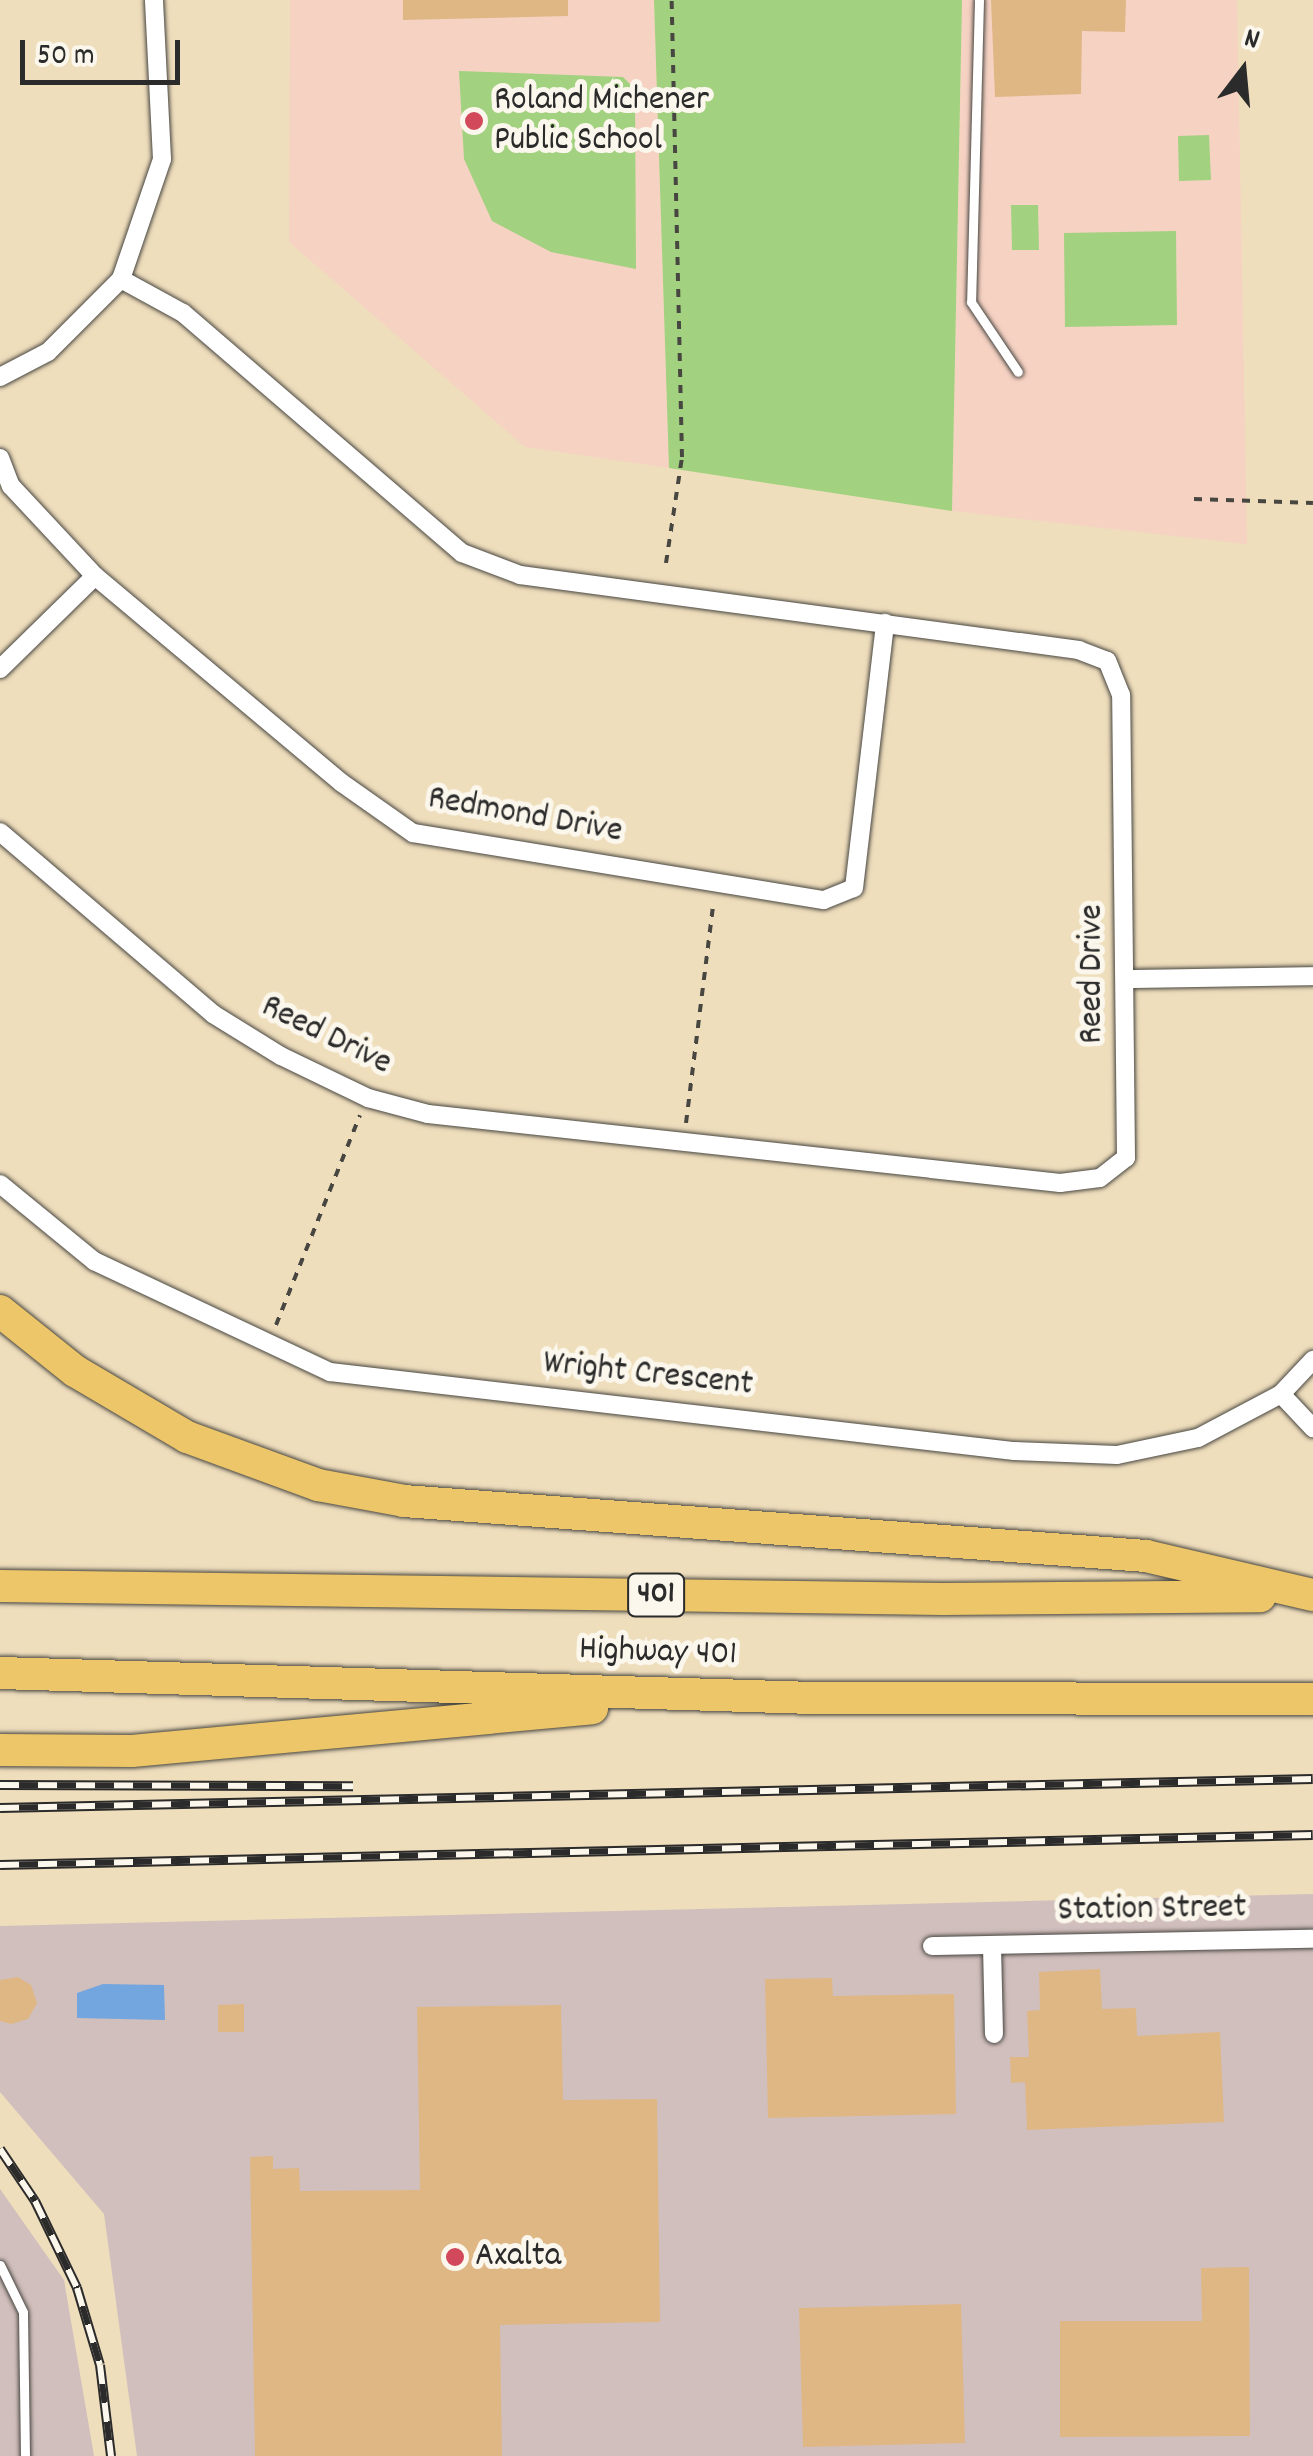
<!DOCTYPE html>
<html>
<head>
<meta charset="utf-8">
<style>
  body { margin:0 }
  #map { position:relative; width:1313px; height:2456px; overflow:hidden; background:#efdebc; font-family:Dekko,sans-serif }
  div>[style] { position:absolute }
  [style*='--x'] { left:calc(var(--x)*1px); top:calc(var(--y)*1px); width:calc(var(--w)*1px); rotate:calc(var(--a)*1deg) }
  .built>* { inset:0; background:#f6d2c3 }
  .industrial>* { inset:0; background:#d1bfbd }
  .green>* { inset:0; background:#a2d17f }
  .water>* { inset:0; background:#73a6df }
  .building>* { inset:0; background:#dfb785 }
  .path>* { height:4px; margin-top:-2px; transform-origin:0; background:repeating-linear-gradient(90deg,#484641 0 8px,transparent 0 16px) }
  .roads { filter:drop-shadow(0 0 2px #484641) drop-shadow(0 0 2px #484641) }
  .lane>* { height:9px; margin:-4.5px; padding:0 4.5px; transform-origin:4.5px; border-radius:4.5px; background:#fff }
  .street>* { height:18px; margin:-9px; padding:0 9px; transform-origin:9px; border-radius:9px; background:#fff }
  .highway>* { height:32px; margin:-16px; padding:0 16px; transform-origin:16px; border-radius:16px; background:#ecc669 }
  .rail>* { height:10px; margin-top:-5px; transform-origin:0; background:repeating-linear-gradient(90deg,#fbf7ec 0 19px,#2b2b2b 0 38px); box-sizing:border-box; border-block:2px solid #2b2b2b }
  .dots>* { width:28px; height:28px; translate:-50% -50%; box-sizing:border-box; border:5px solid #fbf7ec; border-radius:50% }
  span { translate:-50% -50%; white-space:nowrap; text-align:center; line-height:1.15; -webkit-text-stroke:10px #fbf7ec; paint-order:stroke }
  .shield-label span { padding:2px 8px; background:#fbf7ec; border:2px solid; border-radius:8px; -webkit-text-stroke-width:0 }
  .shield-label { font-size:32px; color:#2b2b2b; font-weight:700 }
  .poi-label { font-size:35px; color:#2b2b2b }
  .left { translate:0 -50%; text-align:left }
  .street-label { font-size:35px; color:#2b2b2b }
  .north { position:absolute; left:1193px; top:20px; width:100px; height:100px; -webkit-text-stroke:8px #fbf7ec; paint-order:stroke; rotate:16deg; font-size:28px; font-weight:700; line-height:40px; text-align:center; color:#2b2b2b }
  .north::after { content:''; display:block; margin:auto; width:35px; height:45px; background:#2b2b2b; clip-path:polygon(50% 0,100% 100%,50% 72%,0 100%) }
  .scale { position:absolute; left:20px; top:40px; width:160px; height:45px; box-sizing:border-box; border:5px solid #2b2b2b; border-top:0; padding-left:12px; font-size:30px; line-height:35px; white-space:nowrap; color:#2b2b2b; -webkit-text-stroke:8px #fbf7ec; paint-order:stroke }
</style>
</head>
<body>
<div id="map">
  <div class="built">
    <div style="clip-path:polygon(290px 0,654px 0,669px 468px,525px 447px,289px 242px)"></div>
    <div style="clip-path:polygon(962px 0,1237px 0,1247px 544px,952px 511px)"></div>
  </div>
  <div class="industrial">
    <div style="clip-path:polygon(1313px 1894px,1313px 2456px,137px 2456px,104px 2214px,0 2092px,0 1926px)"></div>
    <div style="clip-path:polygon(0 2189px,64px 2280px,94px 2456px,0 2456px)"></div>
  </div>
  <div class="green">
    <div style="clip-path:polygon(654px 0,962px 0,952px 511px,669px 468px)"></div>
    <div style="clip-path:polygon(459px 71px,623px 77px,635px 89px,636px 269px,551px 252px,492px 221px,464px 159px)"></div>
    <div style="clip-path:polygon(1209px 135px,1211px 180px,1179px 181px,1178px 136px)"></div>
    <div style="clip-path:polygon(1011px 205px,1038px 205px,1039px 250px,1012px 250px)"></div>
    <div style="clip-path:polygon(1176px 231px,1177px 325px,1065px 327px,1064px 233px)"></div>
  </div>
  <div class="water">
    <div style="clip-path:polygon(103px 1984px,164px 1985px,165px 2020px,77px 2018px,77px 1993px)"></div>
  </div>
  <div class="building">
    <div style="clip-path:polygon(403px 0,568px 0,568px 16px,403px 20px)"></div>
    <div style="clip-path:polygon(991px 0,1126px 0,1125px 32px,1082px 31px,1081px 94px,995px 97px)"></div>
    <div style="clip-path:polygon(1100px 1969px,1102px 2009px,1136px 2008px,1137px 2036px,1220px 2032px,1224px 2122px,1027px 2130px,1025px 2082px,1011px 2083px,1010px 2057px,1029px 2057px,1027px 2011px,1040px 2010px,1039px 1972px)"></div>
    <div style="clip-path:polygon(18px 1977px,31px 1985px,37px 2003px,28px 2019px,11px 2024px,0 2021px,0 1980px)"></div>
    <div style="clip-path:polygon(832px 1978px,833px 1996px,954px 1994px,956px 2114px,768px 2118px,765px 1979px)"></div>
    <div style="clip-path:polygon(244px 2004px,244px 2032px,218px 2032px,218px 2005px)"></div>
    <div style="clip-path:polygon(561px 2005px,563px 2100px,657px 2099px,660px 2322px,500px 2325px,502px 2456px,255px 2456px,250px 2157px,273px 2156px,273px 2169px,299px 2168px,300px 2191px,420px 2190px,417px 2007px)"></div>
    <div style="clip-path:polygon(1249px 2267px,1250px 2436px,1060px 2437px,1060px 2321px,1202px 2321px,1201px 2268px)"></div>
    <div style="clip-path:polygon(961px 2304px,965px 2443px,803px 2447px,799px 2308px)"></div>
  </div>
  <div class="path">
    <div style="--x:1194;--y:499;--w:119;--a:1.9"></div>
    <div style="--x:666;--y:563;--w:107;--a:-81.4"></div>
    <div style="--x:682;--y:457;--w:457;--a:-91.3"></div>
    <div style="--x:686;--y:1123;--w:220;--a:-82.9"></div>
    <div style="--x:276;--y:1325;--w:226;--a:-68.2"></div>
  </div>
  <div class="roads">
    <div class="lane">
      <div style="--x:979;--y:0;--w:302;--a:91.5"></div>
      <div style="--x:971;--y:302;--w:84;--a:56.1"></div>
      <div style="--x:0;--y:2265;--w:52;--a:63.9"></div>
      <div style="--x:23;--y:2312;--w:144;--a:89.2"></div>
    </div>
    <div class="street">
      <div style="--x:0;--y:377;--w:54;--a:-27.5"></div>
      <div style="--x:48;--y:352;--w:103;--a:-45"></div>
      <div style="--x:121;--y:279;--w:127;--a:-71.1"></div>
      <div style="--x:162;--y:159;--w:159;--a:-92.9"></div>
      <div style="--x:0;--y:458;--w:30;--a:69"></div>
      <div style="--x:11;--y:486;--w:123;--a:47"></div>
      <div style="--x:95;--y:576;--w:322;--a:40"></div>
      <div style="--x:342;--y:783;--w:87;--a:35.2"></div>
      <div style="--x:413;--y:833;--w:416;--a:9.3"></div>
      <div style="--x:824;--y:900;--w:32;--a:-22"></div>
      <div style="--x:854;--y:888;--w:267;--a:-83.3"></div>
      <div style="--x:0;--y:669;--w:133;--a:-44.4"></div>
      <div style="--x:0;--y:832;--w:280;--a:40.5"></div>
      <div style="--x:213;--y:1014;--w:80;--a:31.7"></div>
      <div style="--x:281;--y:1056;--w:97;--a:25.8"></div>
      <div style="--x:368;--y:1098;--w:62;--a:14.9"></div>
      <div style="--x:428;--y:1114;--w:636;--a:6.23"></div>
      <div style="--x:1060;--y:1183;--w:40;--a:-7.1"></div>
      <div style="--x:1100;--y:1178;--w:33;--a:-38"></div>
      <div style="--x:1126;--y:1158;--w:463;--a:-90.6"></div>
      <div style="--x:1121;--y:695;--w:37;--a:-112"></div>
      <div style="--x:1107;--y:661;--w:30;--a:-159"></div>
      <div style="--x:1079;--y:650;--w:564;--a:-172.36"></div>
      <div style="--x:520;--y:575;--w:62;--a:-159.2"></div>
      <div style="--x:462;--y:553;--w:368;--a:-139.3"></div>
      <div style="--x:183;--y:313;--w:71;--a:-151.3"></div>
      <div style="--x:1127;--y:979;--w:186;--a:-0.9"></div>
      <div style="--x:0;--y:1184;--w:122;--a:39.3"></div>
      <div style="--x:94;--y:1261;--w:261;--a:25.2"></div>
      <div style="--x:330;--y:1372;--w:689;--a:6.59"></div>
      <div style="--x:1014;--y:1451;--w:103;--a:2.2"></div>
      <div style="--x:1117;--y:1455;--w:83;--a:-11.9"></div>
      <div style="--x:1198;--y:1438;--w:94;--a:-27.9"></div>
      <div style="--x:1281;--y:1394;--w:47;--a:-46.7"></div>
      <div style="--x:1281;--y:1394;--w:47;--a:46.7"></div>
      <div style="--x:932;--y:1946;--w:381;--a:-1.1"></div>
      <div style="--x:992;--y:1946;--w:88;--a:88.7"></div>
    </div>
    <div class="highway">
      <div style="--x:0;--y:1311;--w:96;--a:38.7"></div>
      <div style="--x:75;--y:1371;--w:130;--a:30.5"></div>
      <div style="--x:187;--y:1437;--w:140;--a:20.1"></div>
      <div style="--x:318;--y:1485;--w:87;--a:10.5"></div>
      <div style="--x:404;--y:1501;--w:744;--a:4.24"></div>
      <div style="--x:1146;--y:1556;--w:171;--a:13.2"></div>
      <div style="--x:0;--y:1586;--w:942;--a:0.79"></div>
      <div style="--x:942;--y:1599;--w:318;--a:-0.5"></div>
      <div style="--x:0;--y:1673;--w:812;--a:1.76"></div>
      <div style="--x:812;--y:1698;--w:501;--a:0.11"></div>
      <div style="--x:0;--y:1750;--w:132;--a:0.4"></div>
      <div style="--x:132;--y:1751;--w:462;--a:-5.3"></div>
    </div>
  </div>
  <div class="rail">
    <div style="--x:0;--y:1785;--w:353;--a:0.2"></div>
    <div style="--x:0;--y:1808;--w:1313;--a:-1.27"></div>
    <div style="--x:0;--y:1865;--w:1313;--a:-1.31"></div>
    <div style="--x:0;--y:2149;--w:63;--a:56.1"></div>
    <div style="--x:35;--y:2201;--w:97;--a:64.2"></div>
    <div style="--x:77;--y:2288;--w:80;--a:73.4"></div>
    <div style="--x:100;--y:2365;--w:92;--a:83.1"></div>
  </div>
  <div class="dots">
    <div style="left:474px;top:121px;background:#d1495b"></div>
    <div style="left:455px;top:2257px;background:#d1495b"></div>
  </div>
  <div class="shield-label">
    <span style="left:656px;top:1595px">401</span>
  </div>
  <div class="poi-label">
    <span class="left" style="left:494px;top:121px">Roland Michener<br>Public School</span>
    <span class="left" style="left:475px;top:2257px">Axalta</span>
  </div>
  <div class="street-label">
    <span style="left:525px;top:816px;rotate:10deg">Redmond Drive</span>
    <span style="left:1093px;top:974px;rotate:-90deg">Reed Drive</span>
    <span style="left:326px;top:1036px;rotate:26deg">Reed Drive</span>
    <span style="left:648px;top:1375px;rotate:6deg">Wright Crescent</span>
    <span style="left:658px;top:1653px;rotate:2deg">Highway 401</span>
    <span style="left:1152px;top:1910px;rotate:-1deg">Station Street</span>
  </div>
  <div class="north">N</div>
  <div class="scale">50 m</div>
</div>
</body>
</html>
